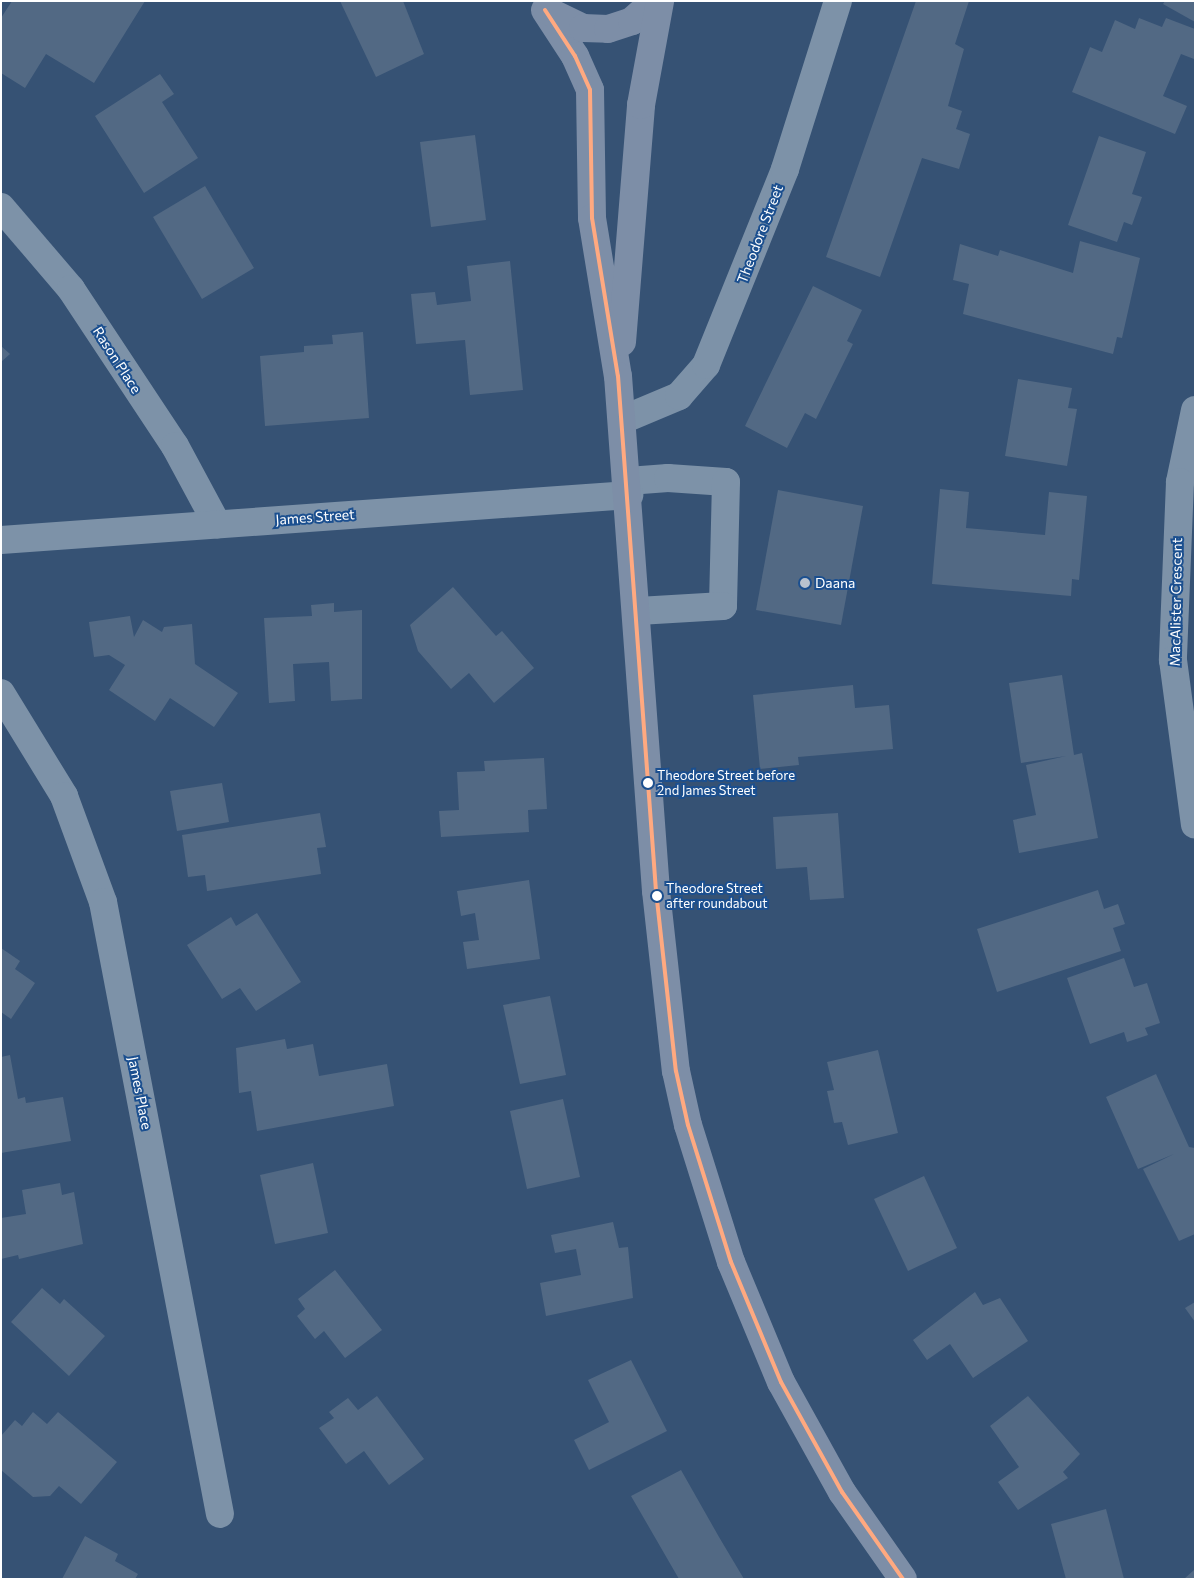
<!DOCTYPE html>
<html>
<head>
<meta charset="utf-8">
<style>
  body { margin:0 }
  #map { position:relative; width:1196px; height:1580px; overflow:hidden; background:#365274; font-family:Commissioner,sans-serif }
  div>[style] { position:absolute }
  [style*='--x'] { left:calc(var(--x)*1px); top:calc(var(--y)*1px); width:calc(var(--w)*1px); rotate:calc(var(--a)*1deg) }
  .building>* { inset:0; background:#526984 }
  .minor>* { height:28px; margin:-14px; padding:0 14px; transform-origin:14px; border-radius:14px; background:#7d92a8 }
  .major>* { height:28px; margin:-14px; padding:0 14px; transform-origin:14px; border-radius:14px; background:#7d8ea7 }
  .bus-1>* { height:4px; margin:-2px; padding:0 2px; transform-origin:2px; border-radius:2px; background:#ffa980 }
  .dots>* { width:14px; height:14px; translate:-50% -50%; box-sizing:border-box; border:2px solid #1b4f8f; border-radius:50% }
  span { translate:-50% -50%; white-space:nowrap; text-align:center; line-height:1.15; -webkit-text-stroke:4px #1b4f8f; paint-order:stroke }
  .bus-label { font-size:13px; color:#fff }
  .left { translate:0 -50%; text-align:left }
  .street-label { font-size:14px; color:#fff }
  .poi-label { font-size:14px; color:#fff }
  .frame { position:absolute; inset:0; border:2px solid #fff; pointer-events:none }
</style>
</head>
<body>
<div id="map">
  <div class="building">
    <div style="clip-path:polygon(12px 1px,110px 2px,145px 1px,94px 83px,46px 54px,25px 88px,1px 73px,1px 18px)"></div>
    <div style="clip-path:polygon(340px 1px,403px 1px,424px 54px,376px 77px)"></div>
    <div style="clip-path:polygon(916px 1px,969px 1px,955px 44px,964px 49px,948px 106px,962px 111px,956px 129px,970px 134px,959px 169px,922px 158px,880px 277px,826px 257px)"></div>
    <div style="clip-path:polygon(1165px 1px,1195px 1px,1195px 22px,1163px 4px)"></div>
    <div style="clip-path:polygon(1139px 18px,1162px 27px,1166px 18px,1195px 29px,1194px 59px,1181px 54px,1163px 96px,1187px 106px,1175px 134px,1072px 92px,1090px 47px,1102px 52px,1115px 20px,1135px 29px)"></div>
    <div style="clip-path:polygon(160px 74px,174px 94px,162px 102px,198px 158px,144px 193px,95px 116px)"></div>
    <div style="clip-path:polygon(475px 135px,486px 220px,431px 227px,420px 142px)"></div>
    <div style="clip-path:polygon(1099px 136px,1146px 152px,1132px 194px,1142px 197px,1132px 225px,1124px 222px,1117px 242px,1068px 225px)"></div>
    <div style="clip-path:polygon(205px 186px,254px 268px,202px 299px,153px 217px)"></div>
    <div style="clip-path:polygon(1080px 241px,1140px 258px,1122px 338px,1117px 337px,1113px 354px,963px 314px,969px 284px,953px 280px,960px 244px,998px 256px,1000px 250px,1073px 273px)"></div>
    <div style="clip-path:polygon(510px 261px,523px 390px,470px 395px,465px 340px,416px 344px,411px 294px,435px 292px,437px 305px,471px 301px,467px 266px)"></div>
    <div style="clip-path:polygon(813px 286px,862px 310px,847px 341px,853px 344px,816px 419px,805px 413px,787px 448px,745px 426px)"></div>
    <div style="clip-path:polygon(363px 332px,369px 418px,265px 426px,260px 356px,304px 352px,304px 346px,333px 344px,332px 335px)"></div>
    <div style="clip-path:polygon(1px 346px,10px 354px,1px 362px)"></div>
    <div style="clip-path:polygon(1018px 379px,1072px 388px,1068px 408px,1077px 409px,1067px 466px,1005px 456px)"></div>
    <div style="clip-path:polygon(940px 489px,969px 492px,966px 528px,1045px 535px,1049px 492px,1087px 496px,1079px 580px,1072px 579px,1071px 596px,932px 584px)"></div>
    <div style="clip-path:polygon(778px 490px,863px 506px,841px 625px,756px 610px)"></div>
    <div style="clip-path:polygon(453px 587px,496px 636px,502px 631px,534px 668px,494px 703px,469px 673px,451px 689px,418px 651px,410px 625px)"></div>
    <div style="clip-path:polygon(334px 603px,334px 612px,362px 610px,362px 699px,331px 701px,329px 662px,293px 664px,295px 701px,269px 703px,264px 618px,312px 616px,311px 605px)"></div>
    <div style="clip-path:polygon(130px 616px,134px 637px,143px 620px,162px 632px,164px 627px,192px 624px,195px 664px,238px 693px,214px 727px,170px 698px,155px 721px,109px 690px,125px 665px,109px 655px,94px 657px,89px 622px)"></div>
    <div style="clip-path:polygon(1062px 675px,1074px 755px,1082px 753px,1098px 838px,1019px 853px,1013px 820px,1036px 815px,1026px 765px,1066px 756px,1021px 763px,1009px 683px)"></div>
    <div style="clip-path:polygon(853px 685px,855px 708px,889px 705px,893px 749px,798px 757px,799px 765px,760px 769px,753px 695px)"></div>
    <div style="clip-path:polygon(544px 758px,547px 809px,528px 810px,529px 832px,441px 837px,439px 811px,459px 810px,457px 772px,485px 771px,484px 761px)"></div>
    <div style="clip-path:polygon(222px 783px,229px 822px,177px 831px,170px 791px)"></div>
    <div style="clip-path:polygon(320px 813px,326px 847px,317px 848px,321px 874px,207px 891px,205px 875px,188px 877px,182px 835px)"></div>
    <div style="clip-path:polygon(838px 813px,844px 898px,810px 900px,807px 867px,776px 869px,773px 817px)"></div>
    <div style="clip-path:polygon(529px 880px,540px 959px,467px 969px,463px 942px,479px 940px,475px 913px,461px 916px,457px 891px)"></div>
    <div style="clip-path:polygon(1098px 890px,1104px 909px,1118px 904px,1125px 924px,1113px 928px,1121px 951px,997px 992px,977px 929px)"></div>
    <div style="clip-path:polygon(257px 913px,301px 982px,256px 1011px,240px 988px,222px 999px,187px 945px,231px 917px,236px 926px)"></div>
    <div style="clip-path:polygon(1px 948px,20px 961px,15px 969px,35px 983px,11px 1019px,1px 1012px)"></div>
    <div style="clip-path:polygon(1124px 958px,1134px 987px,1147px 983px,1160px 1023px,1145px 1028px,1148px 1035px,1127px 1042px,1124px 1032px,1090px 1044px,1067px 978px)"></div>
    <div style="clip-path:polygon(550px 996px,566px 1075px,520px 1084px,503px 1005px)"></div>
    <div style="clip-path:polygon(285px 1039px,287px 1049px,313px 1044px,319px 1076px,387px 1064px,394px 1106px,257px 1131px,251px 1091px,239px 1093px,236px 1048px)"></div>
    <div style="clip-path:polygon(878px 1050px,898px 1133px,848px 1145px,842px 1122px,834px 1123px,827px 1091px,834px 1090px,827px 1062px)"></div>
    <div style="clip-path:polygon(10px 1055px,18px 1099px,25px 1097px,26px 1103px,63px 1097px,71px 1141px,1px 1153px,1px 1057px)"></div>
    <div style="clip-path:polygon(1156px 1074px,1189px 1147px,1195px 1148px,1195px 1234px,1179px 1241px,1143px 1169px,1174px 1154px,1138px 1169px,1106px 1097px)"></div>
    <div style="clip-path:polygon(563px 1099px,580px 1177px,527px 1189px,510px 1111px)"></div>
    <div style="clip-path:polygon(313px 1163px,328px 1233px,275px 1244px,260px 1175px)"></div>
    <div style="clip-path:polygon(924px 1176px,957px 1248px,908px 1271px,874px 1199px)"></div>
    <div style="clip-path:polygon(60px 1183px,62px 1195px,74px 1192px,83px 1244px,19px 1259px,18px 1255px,1px 1259px,1px 1218px,26px 1214px,22px 1190px)"></div>
    <div style="clip-path:polygon(613px 1222px,619px 1248px,628px 1247px,633px 1298px,546px 1316px,540px 1283px,581px 1275px,576px 1249px,555px 1253px,551px 1235px)"></div>
    <div style="clip-path:polygon(335px 1270px,382px 1330px,345px 1358px,324px 1331px,315px 1339px,297px 1316px,305px 1309px,298px 1299px)"></div>
    <div style="clip-path:polygon(42px 1288px,60px 1304px,64px 1299px,105px 1336px,69px 1376px,11px 1322px)"></div>
    <div style="clip-path:polygon(975px 1292px,983px 1305px,1000px 1298px,1028px 1341px,973px 1378px,950px 1344px,927px 1360px,913px 1340px)"></div>
    <div style="clip-path:polygon(1195px 1302px,1195px 1322px,1185px 1308px)"></div>
    <div style="clip-path:polygon(631px 1360px,667px 1431px,589px 1470px,574px 1440px,609px 1422px,588px 1380px)"></div>
    <div style="clip-path:polygon(377px 1396px,424px 1459px,389px 1485px,364px 1451px,346px 1464px,319px 1428px,334px 1418px,329px 1412px,348px 1398px,358px 1410px)"></div>
    <div style="clip-path:polygon(1028px 1396px,1080px 1454px,1063px 1472px,1068px 1478px,1018px 1510px,998px 1482px,1019px 1467px,990px 1426px)"></div>
    <div style="clip-path:polygon(33px 1412px,47px 1424px,58px 1412px,117px 1462px,81px 1504px,59px 1486px,50px 1496px,33px 1497px,1px 1470px,1px 1436px,15px 1420px,22px 1426px)"></div>
    <div style="clip-path:polygon(681px 1470px,719px 1537px,744px 1579px,679px 1579px,631px 1496px)"></div>
    <div style="clip-path:polygon(1106px 1509px,1124px 1579px,1066px 1579px,1051px 1524px)"></div>
    <div style="clip-path:polygon(85px 1536px,118px 1554px,115px 1561px,138px 1574px,135px 1579px,62px 1579px)"></div>
    <div style="clip-path:polygon(1195px 1569px,1195px 1579px,1184px 1579px)"></div>
  </div>
  <div class="minor">
    <div style="--x:1;--y:207;--w:108;--a:49.5"></div>
    <div style="--x:71;--y:289;--w:188;--a:56.5"></div>
    <div style="--x:175;--y:446;--w:89;--a:61.7"></div>
    <div style="--x:1195;--y:410;--w:74;--a:101.8"></div>
    <div style="--x:1180;--y:482;--w:178;--a:92.3"></div>
    <div style="--x:1173;--y:660;--w:166;--a:82.4"></div>
    <div style="--x:622;--y:420;--w:62;--a:-22.8"></div>
    <div style="--x:679;--y:396;--w:41;--a:-48.9"></div>
    <div style="--x:706;--y:365;--w:211;--a:-68"></div>
    <div style="--x:785;--y:169;--w:176;--a:-72.5"></div>
    <div style="--x:628;--y:481;--w:40;--a:-4.3"></div>
    <div style="--x:668;--y:478;--w:58;--a:3.9"></div>
    <div style="--x:726;--y:482;--w:124;--a:91.4"></div>
    <div style="--x:723;--y:606;--w:85;--a:176.6"></div>
    <div style="--x:1;--y:540;--w:630;--a:-4.1"></div>
    <div style="--x:1;--y:693;--w:121;--a:58.5"></div>
    <div style="--x:64;--y:796;--w:113;--a:69.8"></div>
    <div style="--x:103;--y:902;--w:623;--a:79.18"></div>
  </div>
  <div class="major">
    <div style="--x:545;--y:10;--w:55;--a:56.9"></div>
    <div style="--x:575;--y:56;--w:37;--a:66"></div>
    <div style="--x:590;--y:90;--w:128;--a:89.1"></div>
    <div style="--x:592;--y:218;--w:160;--a:80.7"></div>
    <div style="--x:618;--y:376;--w:516;--a:85.78"></div>
    <div style="--x:656;--y:891;--w:181;--a:83.7"></div>
    <div style="--x:676;--y:1071;--w:55;--a:77.5"></div>
    <div style="--x:688;--y:1125;--w:144;--a:72.6"></div>
    <div style="--x:731;--y:1262;--w:130;--a:67.4"></div>
    <div style="--x:781;--y:1382;--w:126;--a:61"></div>
    <div style="--x:842;--y:1492;--w:106;--a:55"></div>
    <div style="--x:546;--y:10;--w:41;--a:25.9"></div>
    <div style="--x:583;--y:28;--w:25;--a:2"></div>
    <div style="--x:608;--y:29;--w:25;--a:-18"></div>
    <div style="--x:632;--y:21;--w:30;--a:-42"></div>
    <div style="--x:622;--y:342;--w:238;--a:-85.4"></div>
    <div style="--x:641;--y:105;--w:106;--a:-79.6"></div>
  </div>
  <div class="bus-1">
    <div style="--x:545;--y:10;--w:55;--a:56.9"></div>
    <div style="--x:575;--y:56;--w:37;--a:66"></div>
    <div style="--x:590;--y:90;--w:128;--a:89.1"></div>
    <div style="--x:592;--y:218;--w:160;--a:80.7"></div>
    <div style="--x:618;--y:376;--w:516;--a:85.78"></div>
    <div style="--x:656;--y:891;--w:181;--a:83.7"></div>
    <div style="--x:676;--y:1071;--w:55;--a:77.5"></div>
    <div style="--x:688;--y:1125;--w:144;--a:72.6"></div>
    <div style="--x:731;--y:1262;--w:130;--a:67.4"></div>
    <div style="--x:781;--y:1382;--w:126;--a:61"></div>
    <div style="--x:842;--y:1492;--w:106;--a:55"></div>
  </div>
  <div class="dots">
    <div style="left:805px;top:583px;background:#b9c2ce"></div>
    <div style="left:648px;top:783px;background:#fff"></div>
    <div style="left:657px;top:896px;background:#fff"></div>
  </div>
  <div class="bus-label">
    <span class="left" style="left:657px;top:783px">Theodore Street before<br>2nd James Street</span>
    <span class="left" style="left:666px;top:896px">Theodore Street<br>after roundabout</span>
  </div>
  <div class="street-label">
    <span style="left:760px;top:234px;rotate:-69deg">Theodore Street</span>
    <span style="left:117px;top:360px;rotate:57deg">Rason Place</span>
    <span style="left:315px;top:517px;rotate:-4deg">James Street</span>
    <span style="left:1176px;top:602px;rotate:-89deg">MacAlister Crescent</span>
    <span style="left:140px;top:1093px;rotate:79deg">James Place</span>
  </div>
  <div class="poi-label">
    <span class="left" style="left:815px;top:583px">Daana</span>
  </div>
  <div class="frame"></div>
</div>
</body>
</html>
